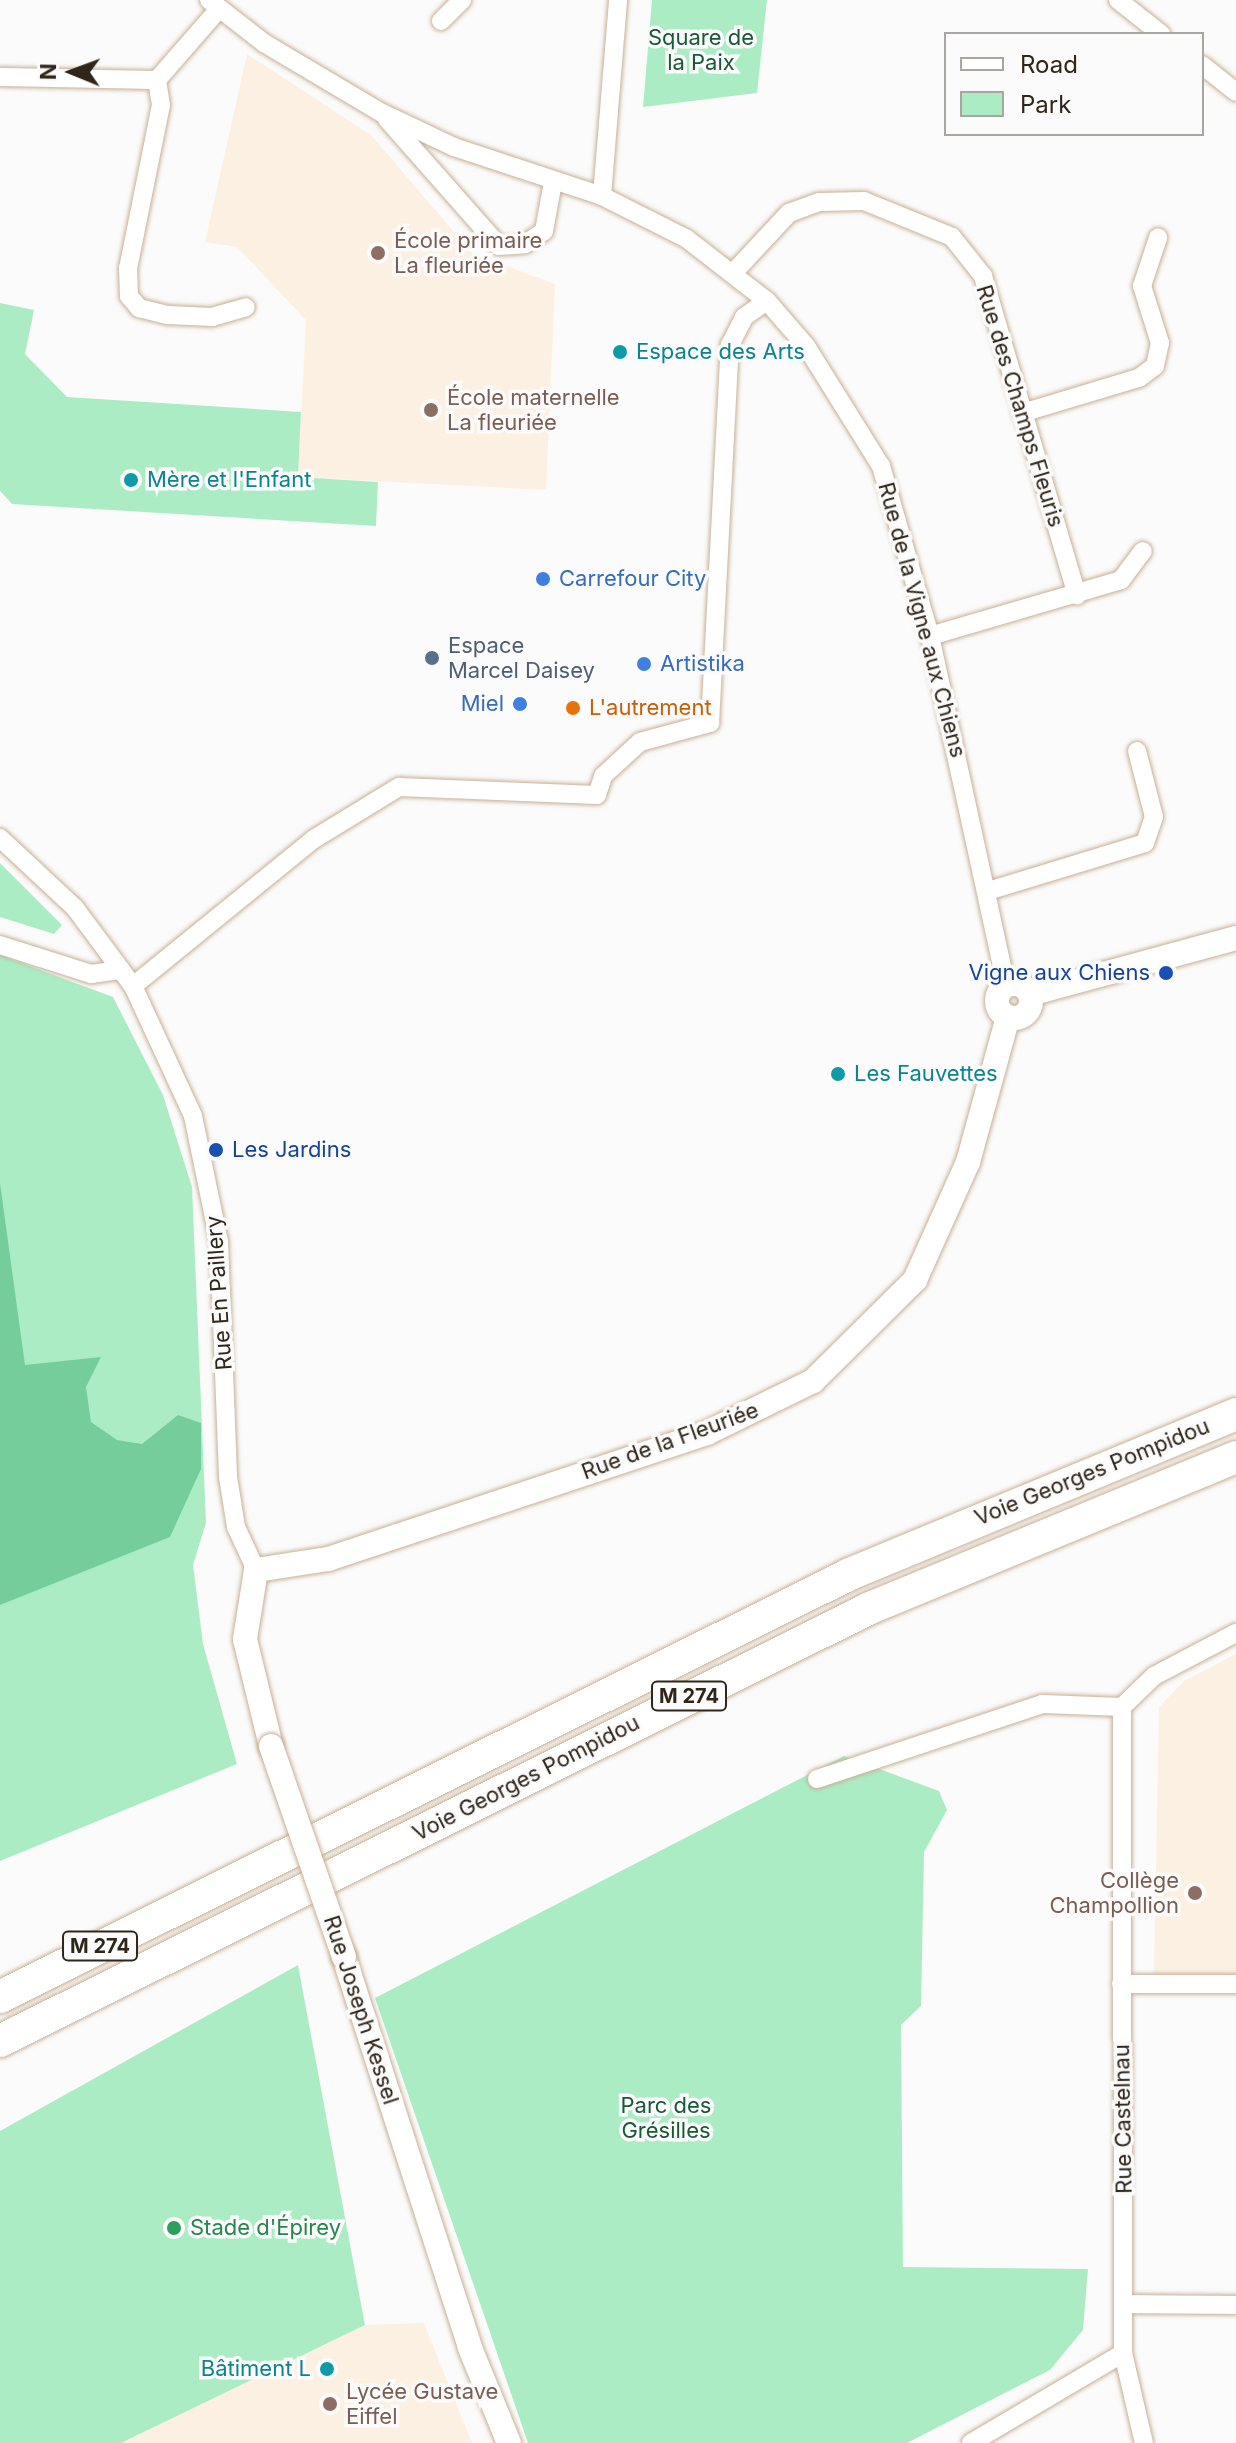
<!DOCTYPE html>
<html>
<head>
<meta charset="utf-8">
<style>
  body { margin:0 }
  #map { position:relative; width:1236px; height:2443px; overflow:hidden; background:#fbfbfb; font-family:Inter,sans-serif }
  div>[style] { position:absolute }
  [style*='--x'] { left:calc(var(--x)*1px); top:calc(var(--y)*1px); width:calc(var(--w)*1px); rotate:calc(var(--a)*1deg) }
  .built>* { inset:0; background:#fcf0e2 }
  .green>* { inset:0; background:#acecc5 }
  .forest>* { inset:0; background:#76cd9c }
  .roads { filter:drop-shadow(0 0 2px #c7b095) drop-shadow(0 0 2px #c7b095) }
  .minor>* { height:18px; margin:-9px; padding:0 9px; transform-origin:9px; border-radius:9px; background:#fff }
  .tertiary>* { height:24px; margin:-12px; padding:0 12px; transform-origin:12px; border-radius:12px; background:#fff }
  .tertiary>.ring { margin:-12px; padding:0; box-sizing:content-box; background:none; border:24px solid #fff; border-radius:50% }
  .trunk>* { height:32px; margin:-16px; padding:0 16px; transform-origin:16px; border-radius:16px; background:#fff }
  .bridges { filter:drop-shadow(0 0 2px #c7b095) drop-shadow(0 0 2px #c7b095) }
  .tertiary-bridge>* { height:24px; margin:-12px; padding:0 12px; transform-origin:12px; border-radius:12px; background:#fff }
  .dots>* { width:22px; height:22px; translate:-50% -50%; box-sizing:border-box; border:4px solid #fbfbfb; border-radius:50% }
  span { translate:-50% -50%; white-space:nowrap; text-align:center; line-height:1.15; -webkit-text-stroke:7px #fbfbfb; paint-order:stroke }
  .shield-label span { padding:2px 6px; background:#fbfbfb; border:2px solid; border-radius:6px; -webkit-text-stroke-width:0 }
  .shield-label { font-size:20px; color:#2f261b; font-weight:700 }
  .park-label { font-size:22px; color:#185939 }
  .education-label { font-size:22px; color:#785e54 }
  .left { translate:0 -50%; text-align:left }
  .right { translate:-100% -50%; text-align:right }
  .culture-label { font-size:22px; color:#0d838f }
  .street-label { font-size:22px; color:#2f261b }
  .shop-label { font-size:22px; color:#366cbe }
  .service-label { font-size:22px; color:#4e5e75 }
  .food-label { font-size:22px; color:#c56008 }
  .transit-label { font-size:22px; color:#164399 }
  .leisure-label { font-size:22px; color:#27864d }
  .legend { position:absolute; left:944px; top:32px; width:260px; height:104px; box-sizing:border-box; background:#fbfbfb; border:2px solid #a9a6a1; margin:0; padding:10px 14px; list-style:none; font-size:24px; color:#2f261b }
  .legend li { display:flex; align-items:center; gap:16px; height:40px }
  .legend b { width:40px; border:2px solid #a9a6a1 }
  .north { position:absolute; left:32px; top:32px; width:80px; height:80px; -webkit-text-stroke:6px #fbfbfb; paint-order:stroke; rotate:271deg; font-size:22px; font-weight:700; line-height:32px; text-align:center; color:#2f261b }
  .north::after { content:''; display:block; margin:auto; width:28px; height:36px; background:#2f261b; clip-path:polygon(50% 0,100% 100%,50% 72%,0 100%) }
</style>
</head>
<body>
<div id="map">
  <div class="built">
    <div style="clip-path:polygon(247px 54px,371px 135px,472px 253px,555px 284px,546px 490px,298px 477px,306px 320px,237px 247px,205px 242px)"></div>
    <div style="clip-path:polygon(1236px 1654px,1236px 1975px,1154px 1974px,1159px 1707px,1184px 1681px)"></div>
    <div style="clip-path:polygon(424px 2323px,472px 2443px,121px 2443px,365px 2325px)"></div>
  </div>
  <div class="green">
    <div style="clip-path:polygon(652px 0,767px 0,757px 93px,643px 107px)"></div>
    <div style="clip-path:polygon(0 303px,34px 310px,25px 354px,67px 397px,301px 412px,298px 477px,378px 482px,376px 526px,12px 504px,0 491px)"></div>
    <div style="clip-path:polygon(0 863px,62px 925px,54px 934px,0 917px)"></div>
    <div style="clip-path:polygon(0 955px,113px 997px,163px 1095px,192px 1187px,206px 1523px,193px 1565px,203px 1644px,237px 1764px,0 1861px)"></div>
    <div style="clip-path:polygon(844px 1756px,939px 1791px,947px 1810px,924px 1852px,921px 2006px,901px 2025px,903px 2267px,1088px 2269px,1083px 2330px,1050px 2370px,907px 2443px,528px 2443px,375px 1998px)"></div>
    <div style="clip-path:polygon(298px 1965px,365px 2325px,121px 2443px,0 2443px,0 2131px)"></div>
  </div>
  <div class="forest">
    <div style="clip-path:polygon(0 1183px,25px 1365px,101px 1357px,86px 1387px,91px 1422px,117px 1440px,142px 1444px,178px 1415px,201px 1423px,201px 1469px,170px 1537px,0 1605px)"></div>
  </div>
  <div class="roads">
    <div class="minor">
      <div style="--x:209;--y:0;--w:70;--a:38"></div>
      <div style="--x:264;--y:43;--w:137;--a:30.7"></div>
      <div style="--x:382;--y:113;--w:80;--a:25.3"></div>
      <div style="--x:454;--y:147;--w:156;--a:18.3"></div>
      <div style="--x:602;--y:196;--w:95;--a:26.8"></div>
      <div style="--x:687;--y:239;--w:101;--a:37.8"></div>
      <div style="--x:767;--y:301;--w:60;--a:49.1"></div>
      <div style="--x:806;--y:346;--w:142;--a:58"></div>
      <div style="--x:881;--y:466;--w:177;--a:73.9"></div>
      <div style="--x:930;--y:636;--w:358;--a:77.7"></div>
      <div style="--x:1118;--y:0;--w:55;--a:38.3"></div>
      <div style="--x:441;--y:21;--w:30;--a:-45"></div>
      <div style="--x:1202;--y:65;--w:43;--a:38.5"></div>
      <div style="--x:0;--y:77;--w:157;--a:1.1"></div>
      <div style="--x:157;--y:80;--w:94;--a:-48.9"></div>
      <div style="--x:157;--y:80;--w:25;--a:81"></div>
      <div style="--x:161;--y:105;--w:166;--a:101.4"></div>
      <div style="--x:128;--y:268;--w:28;--a:88"></div>
      <div style="--x:129;--y:296;--w:16;--a:50"></div>
      <div style="--x:139;--y:308;--w:30;--a:14"></div>
      <div style="--x:168;--y:315;--w:44;--a:2.6"></div>
      <div style="--x:212;--y:317;--w:35;--a:-16"></div>
      <div style="--x:387;--y:119;--w:169;--a:48.6"></div>
      <div style="--x:499;--y:246;--w:26;--a:-4"></div>
      <div style="--x:525;--y:244;--w:23;--a:-34"></div>
      <div style="--x:544;--y:231;--w:50;--a:-79.6"></div>
      <div style="--x:602;--y:196;--w:197;--a:-85.3"></div>
      <div style="--x:734;--y:272;--w:81;--a:-47"></div>
      <div style="--x:789;--y:213;--w:32;--a:-20"></div>
      <div style="--x:819;--y:202;--w:45;--a:-1.3"></div>
      <div style="--x:864;--y:201;--w:95;--a:22.2"></div>
      <div style="--x:952;--y:237;--w:50;--a:51.5"></div>
      <div style="--x:983;--y:276;--w:333;--a:73.6"></div>
      <div style="--x:1022;--y:413;--w:122;--a:-16.7"></div>
      <div style="--x:1139;--y:378;--w:20;--a:-37"></div>
      <div style="--x:1155;--y:366;--w:24;--a:-78"></div>
      <div style="--x:1160;--y:343;--w:60;--a:-107.5"></div>
      <div style="--x:1142;--y:286;--w:51;--a:-71.6"></div>
      <div style="--x:930;--y:636;--w:199;--a:-16.3"></div>
      <div style="--x:1121;--y:580;--w:36;--a:-53"></div>
      <div style="--x:0;--y:838;--w:103;--a:43"></div>
      <div style="--x:75;--y:908;--w:97;--a:53.4"></div>
      <div style="--x:133;--y:986;--w:143;--a:65.2"></div>
      <div style="--x:193;--y:1116;--w:128;--a:78.3"></div>
      <div style="--x:219;--y:1241;--w:236;--a:87.8"></div>
      <div style="--x:228;--y:1477;--w:51;--a:80.9"></div>
      <div style="--x:236;--y:1527;--w:47;--a:65.1"></div>
      <div style="--x:988;--y:891;--w:164;--a:-17"></div>
      <div style="--x:1145;--y:843;--w:28;--a:-71"></div>
      <div style="--x:1154;--y:817;--w:68;--a:-104.4"></div>
      <div style="--x:0;--y:945;--w:96;--a:17.7"></div>
      <div style="--x:91;--y:974;--w:30;--a:-8"></div>
      <div style="--x:133;--y:986;--w:233;--a:-39.1"></div>
      <div style="--x:314;--y:839;--w:100;--a:-31.5"></div>
      <div style="--x:399;--y:787;--w:198;--a:2.3"></div>
      <div style="--x:597;--y:795;--w:20;--a:-72"></div>
      <div style="--x:603;--y:776;--w:50;--a:-42.6"></div>
      <div style="--x:640;--y:742;--w:73;--a:-15.2"></div>
      <div style="--x:710;--y:723;--w:379;--a:-87"></div>
      <div style="--x:730;--y:345;--w:31;--a:-63"></div>
      <div style="--x:744;--y:317;--w:28;--a:-35"></div>
      <div style="--x:817;--y:1779;--w:238;--a:-18.4"></div>
      <div style="--x:1043;--y:1704;--w:79;--a:2.2"></div>
      <div style="--x:1121;--y:1984;--w:115;--a:0"></div>
      <div style="--x:1123;--y:2304;--w:113;--a:0.5"></div>
      <div style="--x:1123;--y:2353;--w:92;--a:76.9"></div>
      <div style="--x:971;--y:2443;--w:177;--a:-30.6"></div>
      <div style="--x:1123;--y:2353;--w:646;--a:-90.09"></div>
      <div style="--x:1122;--y:1707;--w:45;--a:-44.1"></div>
      <div style="--x:1154;--y:1676;--w:93;--a:-27.7"></div>
    </div>
    <div class="tertiary">
      <div class="ring" style="left:997px;top:984px;width:10px;height:10px"></div>
      <div style="--x:1030;--y:994;--w:213;--a:-15.2"></div>
      <div style="--x:271;--y:1746;--w:110;--a:-103.7"></div>
      <div style="--x:245;--y:1639;--w:70;--a:-80.9"></div>
      <div style="--x:256;--y:1570;--w:73;--a:-8.7"></div>
      <div style="--x:328;--y:1559;--w:399;--a:-18.4"></div>
      <div style="--x:707;--y:1433;--w:118;--a:-26.1"></div>
      <div style="--x:813;--y:1381;--w:144;--a:-44.7"></div>
      <div style="--x:915;--y:1280;--w:129;--a:-65.8"></div>
      <div style="--x:968;--y:1162;--w:150;--a:-74.6"></div>
      <div style="--x:344;--y:1957;--w:411;--a:72.1"></div>
      <div style="--x:470;--y:2348;--w:103;--a:67.7"></div>
    </div>
    <div class="trunk">
      <div style="--x:0;--y:1997;--w:949;--a:-26.46"></div>
      <div style="--x:850;--y:1574;--w:418;--a:-22.5"></div>
      <div style="--x:0;--y:2041;--w:972;--a:-26.46"></div>
      <div style="--x:870;--y:1608;--w:396;--a:-22.4"></div>
    </div>
  </div>
  <div class="bridges">
    <div class="tertiary-bridge">
      <div style="--x:271;--y:1746;--w:223;--a:70.9"></div>
    </div>
  </div>
  <div class="dots">
    <div style="left:378px;top:253px;background:#8d6e63"></div>
    <div style="left:620px;top:352px;background:#0f9aa8"></div>
    <div style="left:431px;top:410px;background:#8d6e63"></div>
    <div style="left:131px;top:480px;background:#0f9aa8"></div>
    <div style="left:543px;top:579px;background:#3f7fe0"></div>
    <div style="left:432px;top:658px;background:#5c6f8a"></div>
    <div style="left:644px;top:664px;background:#3f7fe0"></div>
    <div style="left:520px;top:704px;background:#3f7fe0"></div>
    <div style="left:573px;top:708px;background:#e8710a"></div>
    <div style="left:1166px;top:973px;background:#1a4fb4"></div>
    <div style="left:838px;top:1074px;background:#0f9aa8"></div>
    <div style="left:216px;top:1150px;background:#1a4fb4"></div>
    <div style="left:1195px;top:1893px;background:#8d6e63"></div>
    <div style="left:174px;top:2228px;background:#2e9e5b"></div>
    <div style="left:327px;top:2369px;background:#0f9aa8"></div>
    <div style="left:330px;top:2404px;background:#8d6e63"></div>
  </div>
  <div class="shield-label">
    <span style="left:689px;top:1696px">M 274</span>
    <span style="left:100px;top:1946px">M 274</span>
  </div>
  <div class="park-label">
    <span style="left:701px;top:50px">Square de<br>la Paix</span>
    <span style="left:666px;top:2118px">Parc des<br>Grésilles</span>
  </div>
  <div class="education-label">
    <span class="left" style="left:394px;top:253px">École primaire<br>La fleuriée</span>
    <span class="left" style="left:447px;top:410px">École maternelle<br>La fleuriée</span>
    <span class="right" style="left:1179px;top:1893px">Collège<br>Champollion</span>
    <span class="left" style="left:346px;top:2404px">Lycée Gustave<br>Eiffel</span>
  </div>
  <div class="culture-label">
    <span class="left" style="left:636px;top:352px">Espace des Arts</span>
    <span class="left" style="left:147px;top:480px">Mère et l'Enfant</span>
    <span class="left" style="left:854px;top:1074px">Les Fauvettes</span>
    <span class="right" style="left:311px;top:2369px">Bâtiment L</span>
  </div>
  <div class="street-label">
    <span style="left:1020px;top:406px;rotate:73deg">Rue des Champs Fleuris</span>
    <span style="left:922px;top:620px;rotate:75deg">Rue de la Vigne aux Chiens</span>
    <span style="left:219px;top:1293px;rotate:-94deg">Rue En Paillery</span>
    <span style="left:670px;top:1441px;rotate:-20deg">Rue de la Fleuriée</span>
    <span style="left:1092px;top:1472px;rotate:-22deg">Voie Georges Pompidou</span>
    <span style="left:526px;top:1778px;rotate:-27deg">Voie Georges Pompidou</span>
    <span style="left:361px;top:2010px;rotate:72deg">Rue Joseph Kessel</span>
    <span style="left:1123px;top:2119px;rotate:-91deg">Rue Castelnau</span>
  </div>
  <div class="shop-label">
    <span class="left" style="left:559px;top:579px">Carrefour City</span>
    <span class="left" style="left:660px;top:664px">Artistika</span>
    <span class="right" style="left:504px;top:704px">Miel</span>
  </div>
  <div class="service-label">
    <span class="left" style="left:448px;top:658px">Espace<br>Marcel Daisey</span>
  </div>
  <div class="food-label">
    <span class="left" style="left:589px;top:708px">L'autrement</span>
  </div>
  <div class="transit-label">
    <span class="right" style="left:1150px;top:973px">Vigne aux Chiens</span>
    <span class="left" style="left:232px;top:1150px">Les Jardins</span>
  </div>
  <div class="leisure-label">
    <span class="left" style="left:190px;top:2228px">Stade d'Épirey</span>
  </div>
  <ul class="legend">
  <li><b style="height:10px;background:#fff"></b>Road</li>
  <li><b style="height:22px;background:#acecc5"></b>Park</li>
  </ul>
  <div class="north">N</div>
</div>
</body>
</html>
